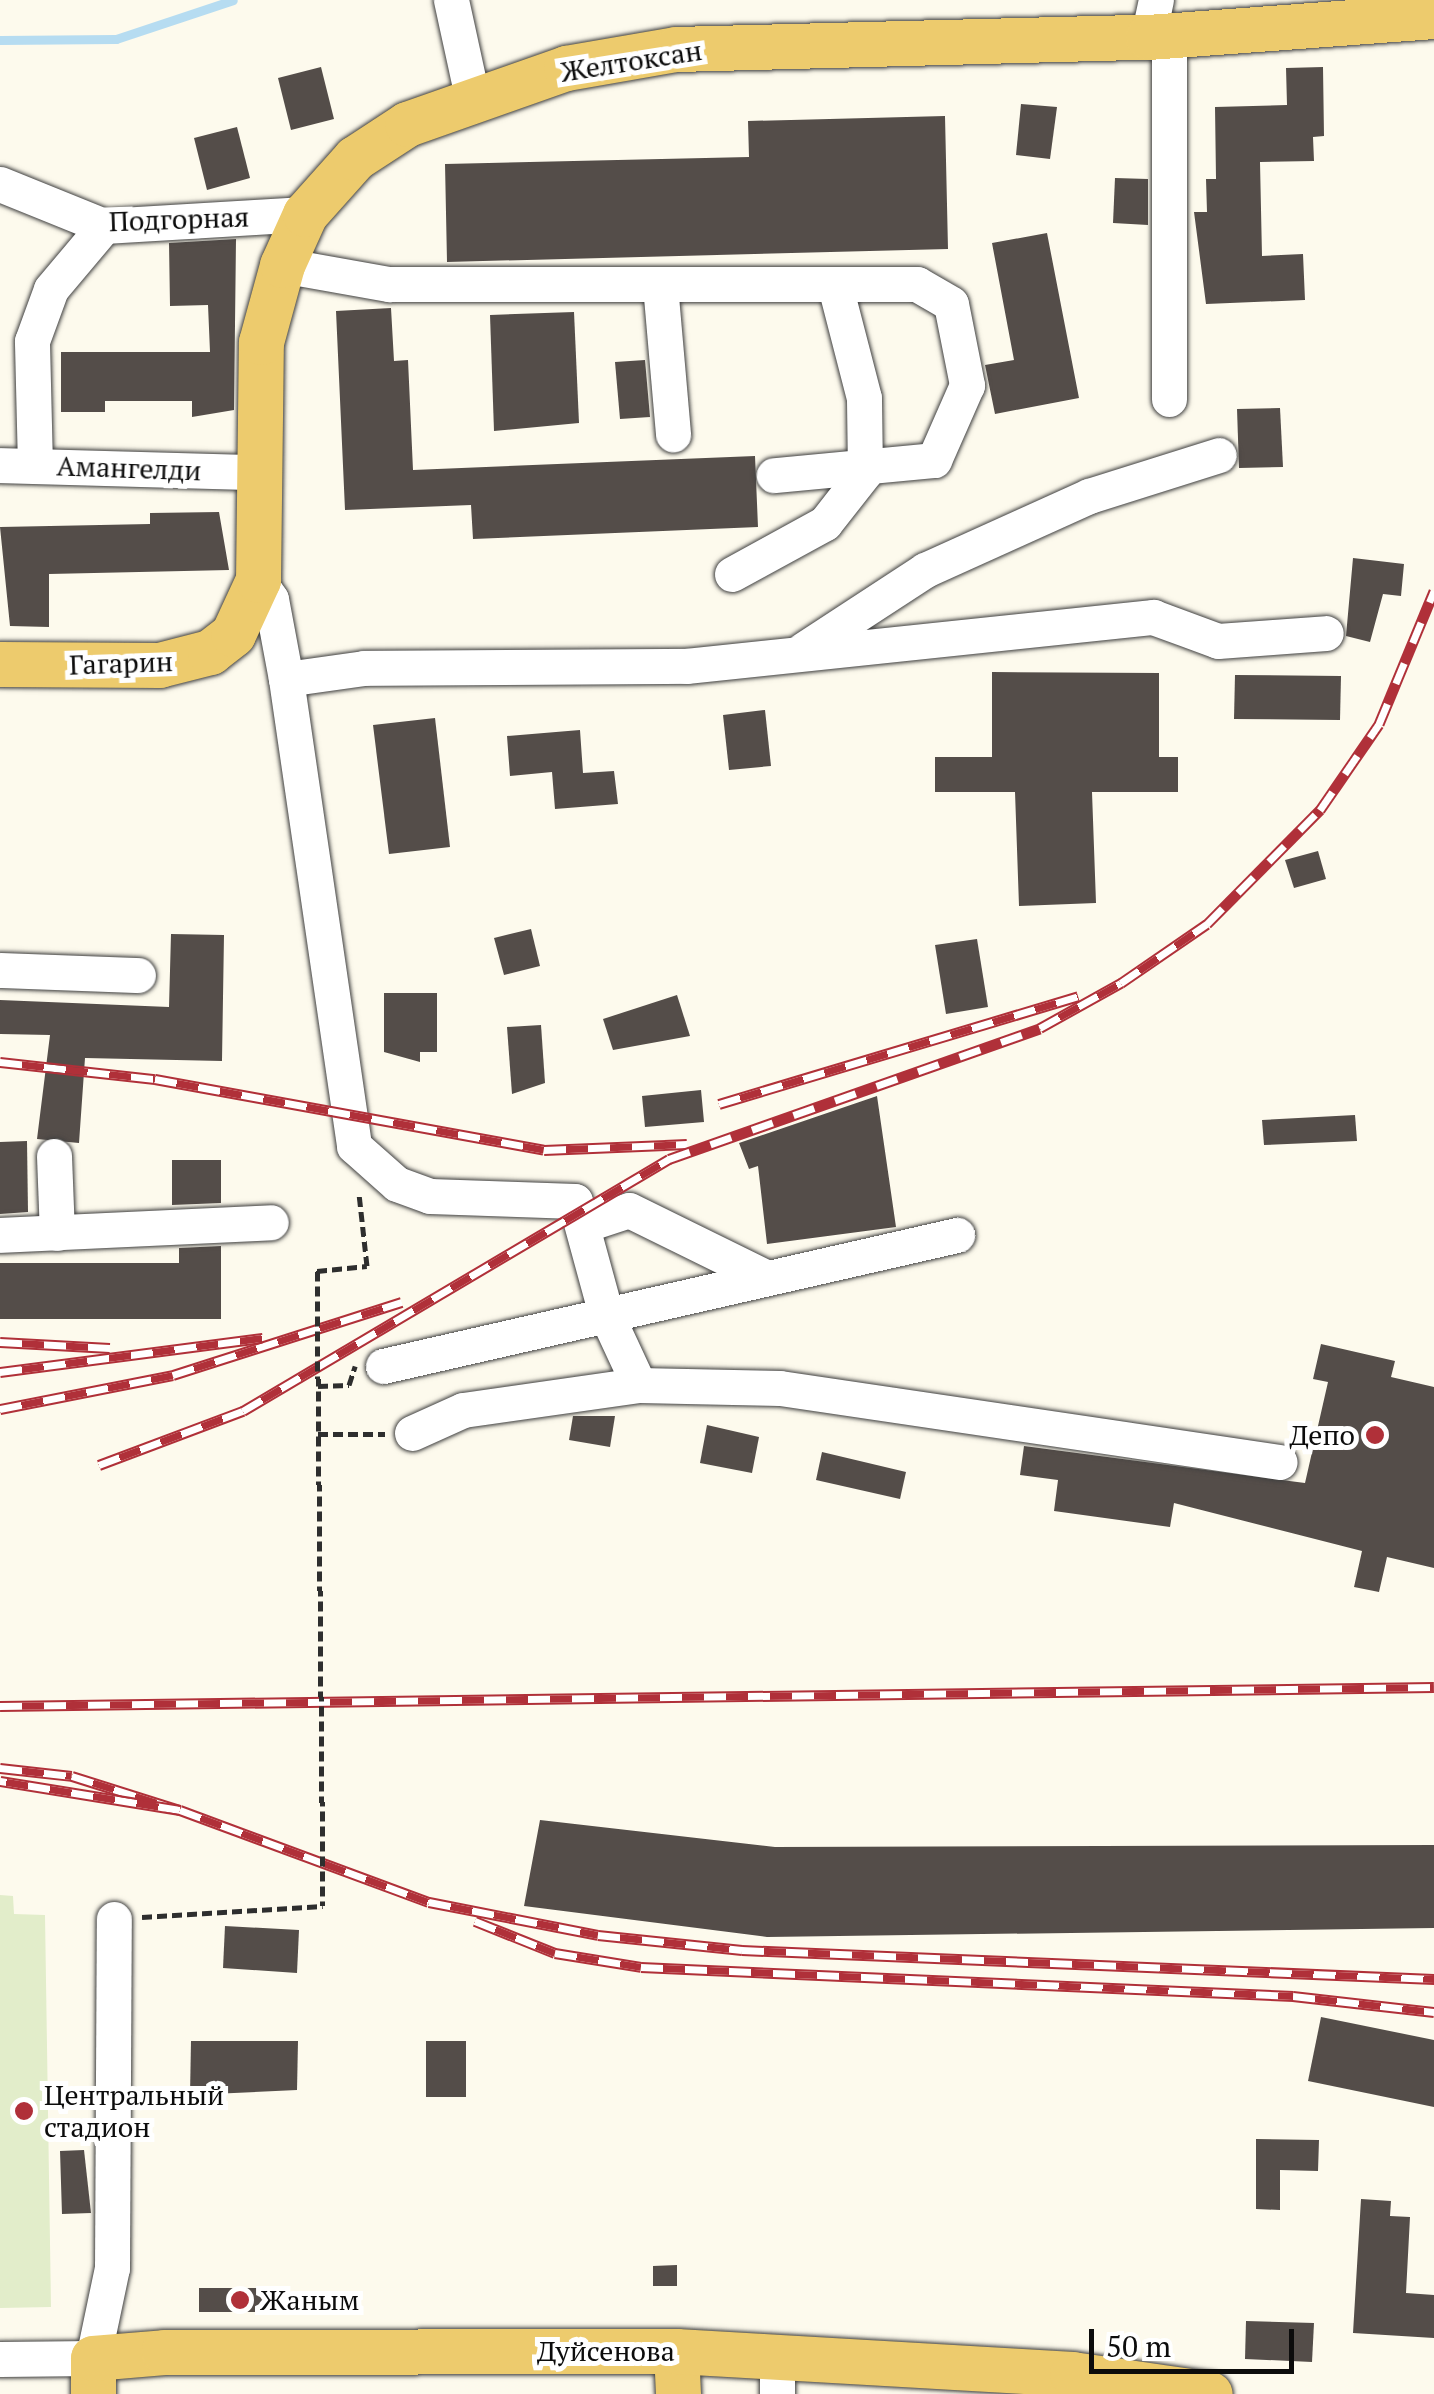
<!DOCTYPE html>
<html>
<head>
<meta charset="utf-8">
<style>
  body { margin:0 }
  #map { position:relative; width:1434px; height:2394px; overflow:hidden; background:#fdfaed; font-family:"PT Serif",serif }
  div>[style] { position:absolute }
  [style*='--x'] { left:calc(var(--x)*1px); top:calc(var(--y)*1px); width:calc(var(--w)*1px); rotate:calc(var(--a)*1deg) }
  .pitch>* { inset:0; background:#e2edca }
  .stream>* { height:9px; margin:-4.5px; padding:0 4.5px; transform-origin:4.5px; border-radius:4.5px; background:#b6dcf1 }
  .building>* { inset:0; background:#544d49 }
  .path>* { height:5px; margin-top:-2.5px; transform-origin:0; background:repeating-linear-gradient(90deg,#2e2e2e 0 10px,transparent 0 15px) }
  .roads { filter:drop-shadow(0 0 2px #3f3f3f) drop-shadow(0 0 2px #3f3f3f) }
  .minor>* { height:35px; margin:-17.5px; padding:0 17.5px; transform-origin:17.5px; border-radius:17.5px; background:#fff }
  .major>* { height:45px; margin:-22.5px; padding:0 22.5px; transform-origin:22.5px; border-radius:22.5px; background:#edcb6d }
  .rail>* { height:11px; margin-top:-5.5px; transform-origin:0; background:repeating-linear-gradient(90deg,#fff 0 22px,#b03039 0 44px); box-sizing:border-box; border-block:2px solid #b03039 }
  .path-bridge>* { height:5px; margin-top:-2.5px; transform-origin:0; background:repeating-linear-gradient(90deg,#2e2e2e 0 10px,transparent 0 15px) }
  .dots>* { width:28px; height:28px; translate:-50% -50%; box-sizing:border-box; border:5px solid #fff; border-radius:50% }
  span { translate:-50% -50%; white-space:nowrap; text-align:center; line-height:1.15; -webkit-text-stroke:10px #fff; paint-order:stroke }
  .street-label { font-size:28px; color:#0c0c0c }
  .poi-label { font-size:28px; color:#0c0c0c }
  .right { translate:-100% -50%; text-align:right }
  .left { translate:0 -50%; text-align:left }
  .scale { position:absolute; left:1089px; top:2329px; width:205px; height:45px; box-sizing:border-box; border:5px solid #0c0c0c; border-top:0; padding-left:12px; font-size:30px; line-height:35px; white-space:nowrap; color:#0c0c0c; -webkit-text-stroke:8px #fff; paint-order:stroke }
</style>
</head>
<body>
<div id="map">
  <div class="pitch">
    <div style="clip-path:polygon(0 1895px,13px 1896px,14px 1914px,45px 1915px,51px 2307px,0 2308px)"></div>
  </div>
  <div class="stream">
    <div style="--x:0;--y:40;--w:116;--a:-0.5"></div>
    <div style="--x:116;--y:39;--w:123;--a:-18.4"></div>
  </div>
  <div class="building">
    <div style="clip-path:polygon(321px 67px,334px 119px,291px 130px,278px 78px)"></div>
    <div style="clip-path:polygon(1323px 67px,1324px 136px,1313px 137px,1314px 161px,1260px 162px,1262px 256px,1303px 254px,1305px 300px,1206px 304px,1194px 212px,1207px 212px,1206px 179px,1216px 179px,1215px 107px,1287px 105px,1286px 68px)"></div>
    <div style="clip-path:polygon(1021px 104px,1057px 107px,1050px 159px,1016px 155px)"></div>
    <div style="clip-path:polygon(945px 116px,948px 249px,447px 262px,445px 164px,749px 157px,748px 121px)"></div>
    <div style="clip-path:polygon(237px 127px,250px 178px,207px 190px,194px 138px)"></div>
    <div style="clip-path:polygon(1115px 178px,1148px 179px,1148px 225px,1113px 223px)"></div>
    <div style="clip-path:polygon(1047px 233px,1079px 398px,995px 414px,985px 365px,1014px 360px,992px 243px)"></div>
    <div style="clip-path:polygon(236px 239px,234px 410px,192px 417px,192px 401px,105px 401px,105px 412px,61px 412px,61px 352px,210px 352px,208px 305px,170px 306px,169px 243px)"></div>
    <div style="clip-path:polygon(391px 308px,394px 361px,408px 360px,413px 470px,755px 456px,758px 527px,473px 539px,471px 505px,345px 510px,336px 311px)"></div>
    <div style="clip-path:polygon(574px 312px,579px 423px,494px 431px,490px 315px)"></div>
    <div style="clip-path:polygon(645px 360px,650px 417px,620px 419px,615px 362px)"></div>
    <div style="clip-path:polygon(1280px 408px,1283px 467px,1239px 468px,1237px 409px)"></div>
    <div style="clip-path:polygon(219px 512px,229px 570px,49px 574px,49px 627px,10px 626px,0 527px,150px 524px,150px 513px)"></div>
    <div style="clip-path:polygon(1353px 558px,1404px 564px,1401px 596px,1383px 594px,1370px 642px,1346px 636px)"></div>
    <div style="clip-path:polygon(992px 672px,1159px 673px,1159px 757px,1178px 757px,1178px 792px,1092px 792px,1096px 903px,1019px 906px,1015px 792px,935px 792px,935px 757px,992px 757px)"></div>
    <div style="clip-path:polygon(1235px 675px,1341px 676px,1340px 720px,1234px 719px)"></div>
    <div style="clip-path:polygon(765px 710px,771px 766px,729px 770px,723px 715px)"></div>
    <div style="clip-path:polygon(435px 718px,450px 847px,389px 854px,373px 725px)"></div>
    <div style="clip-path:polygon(580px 730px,583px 773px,614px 771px,618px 804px,555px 809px,552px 772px,510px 776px,507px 736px)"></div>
    <div style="clip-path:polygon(1318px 851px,1326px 879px,1294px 888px,1285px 860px)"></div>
    <div style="clip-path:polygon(531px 929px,540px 966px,504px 975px,494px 938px)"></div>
    <div style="clip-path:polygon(171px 934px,224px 935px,222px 1061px,85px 1058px,79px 1143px,37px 1139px,50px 1035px,0 1034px,0 1000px,169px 1007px)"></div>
    <div style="clip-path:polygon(977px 939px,988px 1007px,946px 1014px,935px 945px)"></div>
    <div style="clip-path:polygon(384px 993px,437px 993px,437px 1052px,420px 1052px,420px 1062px,384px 1052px)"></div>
    <div style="clip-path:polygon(677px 995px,690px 1036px,613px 1050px,603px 1019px)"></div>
    <div style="clip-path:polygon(541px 1025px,545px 1083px,512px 1094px,507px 1027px)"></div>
    <div style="clip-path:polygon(701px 1090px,704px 1122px,645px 1127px,642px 1096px)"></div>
    <div style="clip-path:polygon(877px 1096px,896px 1227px,767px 1244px,758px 1166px,749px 1169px,739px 1143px)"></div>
    <div style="clip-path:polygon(1355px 1115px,1357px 1141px,1264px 1145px,1262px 1120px)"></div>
    <div style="clip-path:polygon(27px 1141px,28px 1212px,0 1214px,0 1142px)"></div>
    <div style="clip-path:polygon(172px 1160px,221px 1160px,221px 1203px,172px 1205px)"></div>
    <div style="clip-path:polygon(221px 1246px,221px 1319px,0 1319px,0 1263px,179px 1263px,179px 1248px)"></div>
    <div style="clip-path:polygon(1321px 1344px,1395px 1361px,1391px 1377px,1434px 1387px,1434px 1568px,1387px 1557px,1379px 1592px,1354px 1587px,1362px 1551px,1174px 1503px,1170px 1527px,1054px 1511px,1058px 1480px,1020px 1475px,1024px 1446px,1305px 1483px,1328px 1382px,1313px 1379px)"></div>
    <div style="clip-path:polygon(573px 1416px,615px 1416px,610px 1447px,569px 1440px)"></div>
    <div style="clip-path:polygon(707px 1425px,759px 1437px,752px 1473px,700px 1463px)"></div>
    <div style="clip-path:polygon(822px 1452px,906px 1472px,900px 1499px,816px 1480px)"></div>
    <div style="clip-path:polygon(540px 1820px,775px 1847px,1434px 1845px,1434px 1928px,767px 1937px,524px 1906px)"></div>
    <div style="clip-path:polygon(225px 1926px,299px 1930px,297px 1973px,223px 1968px)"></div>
    <div style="clip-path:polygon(1321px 2017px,1434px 2040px,1434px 2107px,1308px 2081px)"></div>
    <div style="clip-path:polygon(191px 2041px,298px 2041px,297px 2090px,190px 2095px)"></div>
    <div style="clip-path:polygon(426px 2041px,466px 2041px,466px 2097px,426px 2097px)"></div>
    <div style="clip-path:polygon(1256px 2139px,1319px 2140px,1318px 2171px,1280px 2170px,1280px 2210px,1256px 2209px)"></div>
    <div style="clip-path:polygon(84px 2150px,91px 2213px,62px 2214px,60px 2151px)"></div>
    <div style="clip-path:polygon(1361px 2199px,1391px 2201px,1390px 2216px,1410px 2217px,1406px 2293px,1434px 2295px,1434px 2338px,1353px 2333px)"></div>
    <div style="clip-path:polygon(677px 2265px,677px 2286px,653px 2286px,653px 2266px)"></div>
    <div style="clip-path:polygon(199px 2288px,282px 2288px,282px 2312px,199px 2312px)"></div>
    <div style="clip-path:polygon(1246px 2321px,1314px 2323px,1312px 2362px,1245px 2359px)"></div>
  </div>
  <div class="path">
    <div style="--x:317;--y:1271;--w:50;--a:-5.7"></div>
    <div style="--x:367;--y:1266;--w:73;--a:-96.3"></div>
    <div style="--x:318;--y:1386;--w:31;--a:-2"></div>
    <div style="--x:349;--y:1385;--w:20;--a:-72"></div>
    <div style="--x:318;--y:1434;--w:67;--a:0"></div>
    <div style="--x:142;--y:1917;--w:181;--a:-3.5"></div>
  </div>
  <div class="roads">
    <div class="minor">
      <div style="--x:451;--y:0;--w:98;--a:77.7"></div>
      <div style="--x:1148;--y:37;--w:38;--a:-78"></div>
      <div style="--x:0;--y:184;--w:112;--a:22"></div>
      <div style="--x:104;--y:226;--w:201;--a:-3.4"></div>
      <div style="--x:282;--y:265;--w:109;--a:10.1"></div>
      <div style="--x:389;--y:284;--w:528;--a:0"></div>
      <div style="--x:917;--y:284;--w:39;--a:30"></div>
      <div style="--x:951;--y:304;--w:83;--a:78.8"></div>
      <div style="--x:967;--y:385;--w:82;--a:113.7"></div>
      <div style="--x:934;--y:460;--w:161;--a:174.6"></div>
      <div style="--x:660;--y:285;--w:150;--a:85"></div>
      <div style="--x:1169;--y:399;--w:363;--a:-90"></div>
      <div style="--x:0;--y:465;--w:258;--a:1.6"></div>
      <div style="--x:35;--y:466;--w:125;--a:-91.4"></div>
      <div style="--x:32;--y:341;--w:55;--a:-69.9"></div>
      <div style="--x:51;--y:289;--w:82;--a:-49.9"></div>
      <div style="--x:732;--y:574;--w:106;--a:-28.7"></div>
      <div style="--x:825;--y:523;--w:65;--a:-51.9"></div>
      <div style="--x:865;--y:472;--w:74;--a:-90.8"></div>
      <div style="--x:864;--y:398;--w:116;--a:-104.5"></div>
      <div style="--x:258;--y:580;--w:23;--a:56"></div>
      <div style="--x:271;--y:599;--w:81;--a:79.4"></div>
      <div style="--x:286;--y:679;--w:79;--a:-8"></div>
      <div style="--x:364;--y:668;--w:322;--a:-0.4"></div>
      <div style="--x:686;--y:666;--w:470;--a:-6"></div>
      <div style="--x:1153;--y:617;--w:69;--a:20.3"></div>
      <div style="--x:1218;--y:641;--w:108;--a:-4.2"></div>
      <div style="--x:804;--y:649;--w:145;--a:-33.1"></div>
      <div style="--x:925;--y:570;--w:180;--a:-24.3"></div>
      <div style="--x:1089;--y:496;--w:136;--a:-17.5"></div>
      <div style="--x:286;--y:679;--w:472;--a:81.7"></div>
      <div style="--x:354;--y:1146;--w:57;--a:41.5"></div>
      <div style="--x:397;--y:1184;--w:35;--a:20"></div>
      <div style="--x:430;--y:1196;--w:145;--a:2"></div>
      <div style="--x:575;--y:1201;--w:117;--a:74.7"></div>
      <div style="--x:606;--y:1314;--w:78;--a:65.1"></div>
      <div style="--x:639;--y:1385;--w:141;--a:1.2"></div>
      <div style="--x:780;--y:1388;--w:505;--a:8.42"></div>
      <div style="--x:0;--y:970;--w:138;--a:2.1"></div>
      <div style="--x:54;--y:1156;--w:77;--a:87.8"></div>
      <div style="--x:587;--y:1224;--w:44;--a:-18.4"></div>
      <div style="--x:629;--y:1210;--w:154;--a:26.2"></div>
      <div style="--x:0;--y:1235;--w:271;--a:-2.7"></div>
      <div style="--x:383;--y:1366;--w:589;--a:-12.86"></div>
      <div style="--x:412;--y:1433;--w:56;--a:-24.3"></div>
      <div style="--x:463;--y:1410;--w:178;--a:-8.1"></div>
      <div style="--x:777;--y:2355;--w:39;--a:90"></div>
      <div style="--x:0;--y:2359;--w:93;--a:-0.6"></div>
      <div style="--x:93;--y:2358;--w:92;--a:-78.1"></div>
      <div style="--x:112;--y:2268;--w:349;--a:-89.7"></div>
    </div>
    <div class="major">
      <div style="--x:0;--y:664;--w:159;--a:0.4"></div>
      <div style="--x:159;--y:665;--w:53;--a:-14.3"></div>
      <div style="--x:210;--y:652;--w:29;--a:-38"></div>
      <div style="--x:233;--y:634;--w:60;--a:-65.2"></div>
      <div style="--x:258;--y:580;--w:238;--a:-89.3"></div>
      <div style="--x:261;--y:342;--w:80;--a:-74.7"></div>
      <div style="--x:282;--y:265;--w:56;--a:-65.7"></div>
      <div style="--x:305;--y:214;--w:75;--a:-48.2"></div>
      <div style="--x:355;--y:158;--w:62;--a:-33.2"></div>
      <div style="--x:407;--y:124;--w:169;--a:-19.4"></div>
      <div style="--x:566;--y:68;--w:112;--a:-9.8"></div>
      <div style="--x:676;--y:49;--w:472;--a:-1.5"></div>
      <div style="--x:1148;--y:37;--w:287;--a:-4.2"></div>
      <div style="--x:676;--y:2351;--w:43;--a:87.3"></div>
      <div style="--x:93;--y:2394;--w:36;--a:-90"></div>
      <div style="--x:93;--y:2358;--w:71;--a:-4.8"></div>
      <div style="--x:164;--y:2352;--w:512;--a:-0.11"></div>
      <div style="--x:676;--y:2351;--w:397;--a:3.3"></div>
      <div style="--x:1072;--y:2374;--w:139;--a:8.2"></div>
    </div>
  </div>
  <div class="rail">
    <div style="--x:0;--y:1062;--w:156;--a:6.3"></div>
    <div style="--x:155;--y:1079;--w:395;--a:10.3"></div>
    <div style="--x:544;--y:1150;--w:143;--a:-2.4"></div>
    <div style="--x:719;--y:1104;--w:375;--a:-16.7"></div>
    <div style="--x:0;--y:1342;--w:110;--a:3.1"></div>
    <div style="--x:0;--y:1372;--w:265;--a:-7.4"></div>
    <div style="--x:0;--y:1409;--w:176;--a:-11.1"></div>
    <div style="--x:173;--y:1375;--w:240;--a:-17.7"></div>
    <div style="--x:99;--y:1465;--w:154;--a:-20.6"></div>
    <div style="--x:243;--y:1411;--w:495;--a:-30.6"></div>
    <div style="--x:669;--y:1159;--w:393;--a:-19.4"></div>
    <div style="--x:1040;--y:1028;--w:93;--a:-29.1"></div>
    <div style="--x:1121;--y:983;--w:104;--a:-34.5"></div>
    <div style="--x:1207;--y:924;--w:161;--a:-45.3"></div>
    <div style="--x:1320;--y:810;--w:104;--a:-55.5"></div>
    <div style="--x:1379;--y:724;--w:144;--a:-67.5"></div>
    <div style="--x:0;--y:1706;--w:1434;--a:-0.76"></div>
    <div style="--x:0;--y:1768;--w:72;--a:6.3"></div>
    <div style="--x:72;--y:1776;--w:113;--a:17.5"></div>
    <div style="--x:180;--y:1810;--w:182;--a:-170.8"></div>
    <div style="--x:180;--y:1810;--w:265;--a:20.3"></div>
    <div style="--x:429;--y:1902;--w:172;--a:11"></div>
    <div style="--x:598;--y:1935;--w:145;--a:5.9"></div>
    <div style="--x:742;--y:1950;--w:693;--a:2.4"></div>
    <div style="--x:475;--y:1921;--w:86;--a:21.8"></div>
    <div style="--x:555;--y:1953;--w:87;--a:9.2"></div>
    <div style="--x:641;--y:1967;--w:653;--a:2.55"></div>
    <div style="--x:1293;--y:1996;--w:142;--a:6.5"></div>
  </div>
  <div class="path-bridge">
    <div style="--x:317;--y:1271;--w:635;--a:89.46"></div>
  </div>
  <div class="dots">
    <div style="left:1375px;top:1435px;background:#b03039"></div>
    <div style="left:24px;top:2111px;background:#b03039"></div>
    <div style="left:240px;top:2300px;background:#b03039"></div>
  </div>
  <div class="street-label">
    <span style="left:631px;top:61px;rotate:-9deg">Желтоксан</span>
    <span style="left:179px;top:219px;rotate:-2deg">Подгорная</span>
    <span style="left:129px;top:468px;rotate:2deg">Амангелди</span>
    <span style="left:121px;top:663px;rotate:-2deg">Гагарин</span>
    <span style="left:606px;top:2351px">Дуйсенова</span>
  </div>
  <div class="poi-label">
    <span class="right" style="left:1355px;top:1435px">Депо</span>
    <span class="left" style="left:44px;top:2111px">Центральный<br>стадион</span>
    <span class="left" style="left:260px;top:2300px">Жаным</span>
  </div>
  <div class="scale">50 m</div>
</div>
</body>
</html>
